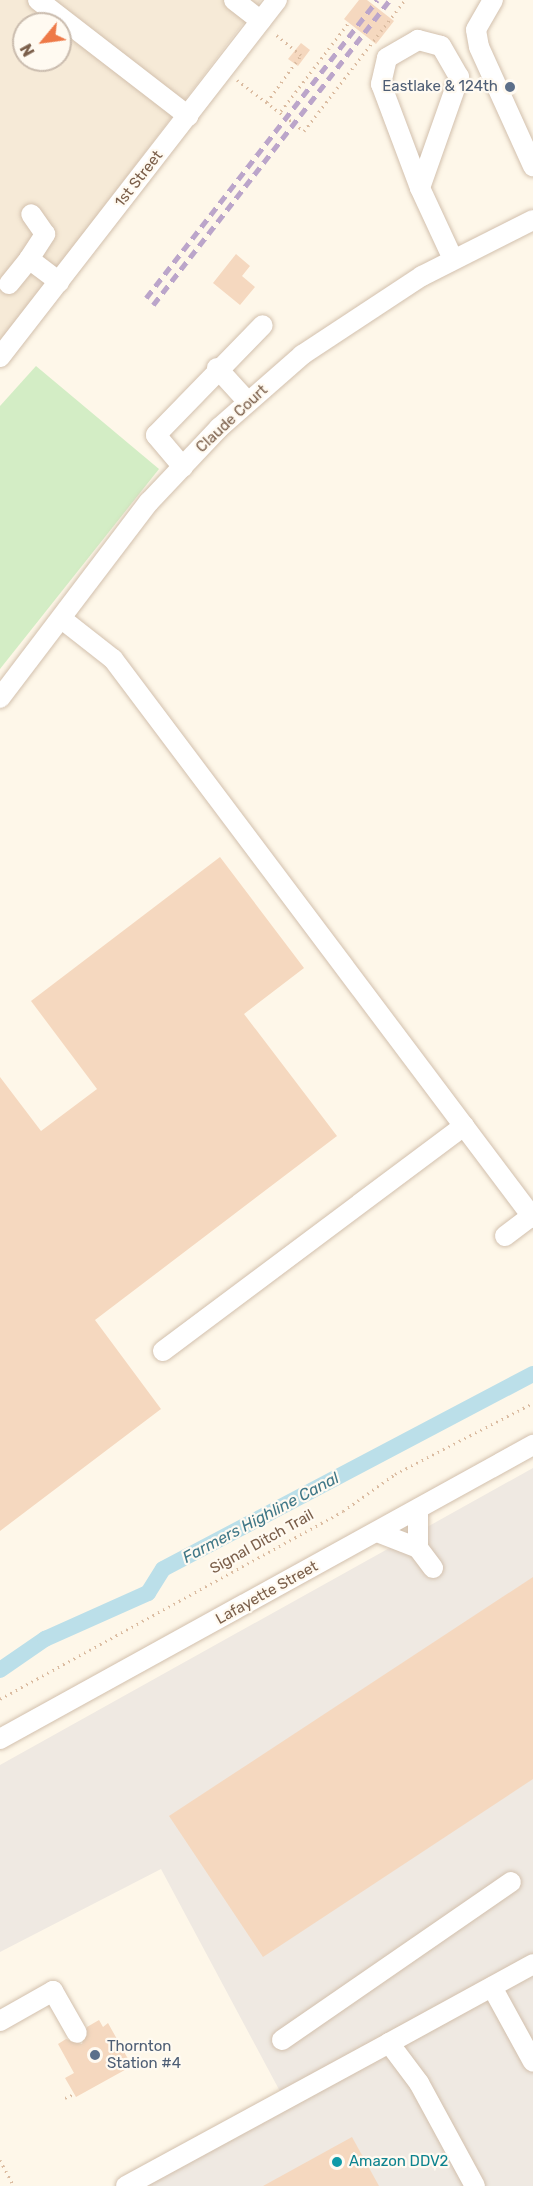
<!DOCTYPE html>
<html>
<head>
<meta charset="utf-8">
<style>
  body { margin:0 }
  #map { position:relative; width:533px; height:2186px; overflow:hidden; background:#fef7e9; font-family:Rubik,sans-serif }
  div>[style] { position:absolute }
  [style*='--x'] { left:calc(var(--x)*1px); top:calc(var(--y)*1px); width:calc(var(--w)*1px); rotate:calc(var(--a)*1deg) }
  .residential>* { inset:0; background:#f6ead7 }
  .industrial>* { inset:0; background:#efe9e2 }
  .green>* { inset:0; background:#d3edc5 }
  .canal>* { height:16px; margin:-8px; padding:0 8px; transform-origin:8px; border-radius:8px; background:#bbdfe9 }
  .building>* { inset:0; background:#f5d8bf }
  .path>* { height:3px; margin-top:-1.5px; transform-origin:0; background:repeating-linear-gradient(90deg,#dbbca1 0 1.5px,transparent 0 6px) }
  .roads { filter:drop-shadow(0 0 2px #d2c0ad) drop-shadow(0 0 2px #d2c0ad) }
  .minor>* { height:20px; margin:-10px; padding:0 10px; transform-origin:10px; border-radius:10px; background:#fff }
  .rail>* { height:4.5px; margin-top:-2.25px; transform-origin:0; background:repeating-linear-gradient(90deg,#bba5ca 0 9px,transparent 0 15px) }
  .dots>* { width:16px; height:16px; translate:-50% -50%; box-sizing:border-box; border:3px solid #fffaf1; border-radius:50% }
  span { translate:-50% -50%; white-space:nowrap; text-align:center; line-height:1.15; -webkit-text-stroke:4.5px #fffaf1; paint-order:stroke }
  .service-label { font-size:15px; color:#4e5e75 }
  .right { translate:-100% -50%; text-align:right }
  .left { translate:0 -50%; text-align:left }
  .street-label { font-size:15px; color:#7b5f4a }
  .culture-label { font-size:15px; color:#0d838f }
  .water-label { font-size:16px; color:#3f7787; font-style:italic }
  .north { position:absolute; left:12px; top:12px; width:60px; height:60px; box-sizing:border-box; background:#fffaf1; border:2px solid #cabcae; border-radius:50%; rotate:241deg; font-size:16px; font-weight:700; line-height:24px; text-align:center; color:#7b5f4a }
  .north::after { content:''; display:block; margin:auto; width:21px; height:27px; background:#ee7947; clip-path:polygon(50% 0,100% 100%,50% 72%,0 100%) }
</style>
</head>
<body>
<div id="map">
  <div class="residential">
    <div style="clip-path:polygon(evenodd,0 0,261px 0,0 343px,0 0,24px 24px,60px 24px,60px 60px,24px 60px,24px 24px)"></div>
  </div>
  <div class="industrial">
    <div style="clip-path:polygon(533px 1468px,533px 2186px,118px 2186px,283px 2097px,161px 1869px,0 1952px,0 1765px)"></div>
  </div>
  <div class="green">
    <div style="clip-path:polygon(36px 366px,159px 469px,0 669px,0 406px)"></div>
  </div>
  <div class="canal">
    <div style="--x:0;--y:1670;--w:55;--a:-34.6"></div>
    <div style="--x:45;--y:1639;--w:113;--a:-24.1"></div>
    <div style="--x:148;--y:1593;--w:28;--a:-58"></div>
    <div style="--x:163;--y:1569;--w:418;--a:-27.8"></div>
  </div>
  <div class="building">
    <div style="clip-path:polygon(359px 0,367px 0,394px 21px,376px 44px,344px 19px)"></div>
    <div style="clip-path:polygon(301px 43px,310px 50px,298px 66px,288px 59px)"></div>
    <div style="clip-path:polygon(236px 254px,250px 266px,242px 276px,255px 287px,240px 305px,213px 283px)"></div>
    <div style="clip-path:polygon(220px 857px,304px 968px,244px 1014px,337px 1136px,95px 1320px,161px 1409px,0 1531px,0 1077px,41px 1131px,97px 1089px,31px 1001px)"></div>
    <div style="clip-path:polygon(533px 1577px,533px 1779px,263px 1957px,169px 1816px)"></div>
    <div style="clip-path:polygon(99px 2020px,103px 2027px,108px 2023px,132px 2066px,76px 2097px,65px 2078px,74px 2073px,58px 2044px,66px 2039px,82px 2044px,87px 2027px)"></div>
    <div style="clip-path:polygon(352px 2137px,379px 2186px,263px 2186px)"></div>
  </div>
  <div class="path">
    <div style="--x:237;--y:80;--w:84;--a:37.3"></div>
    <div style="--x:304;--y:131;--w:165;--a:-52.4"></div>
    <div style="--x:267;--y:102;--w:58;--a:-54.1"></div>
    <div style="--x:301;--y:55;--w:36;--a:-141"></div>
    <div style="--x:281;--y:111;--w:112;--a:-52.6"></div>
    <div style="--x:0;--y:1699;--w:391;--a:-28.7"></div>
    <div style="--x:343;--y:1511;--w:64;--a:-35.4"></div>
    <div style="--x:395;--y:1474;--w:155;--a:-27.2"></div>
    <div style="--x:65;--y:2098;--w:10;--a:-24"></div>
    <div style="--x:0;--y:2160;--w:30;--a:62"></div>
  </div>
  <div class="roads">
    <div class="minor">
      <div style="--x:38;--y:0;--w:190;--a:37.7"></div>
      <div style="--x:234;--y:0;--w:34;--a:38"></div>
      <div style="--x:493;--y:0;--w:34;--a:120"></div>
      <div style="--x:476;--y:30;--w:17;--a:80"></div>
      <div style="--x:479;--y:47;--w:131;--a:65.6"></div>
      <div style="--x:420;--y:188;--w:118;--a:-70.6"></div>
      <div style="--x:459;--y:77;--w:36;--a:-120"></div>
      <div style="--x:441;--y:46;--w:24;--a:-165"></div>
      <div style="--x:418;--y:40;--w:36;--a:150"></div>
      <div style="--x:387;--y:58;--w:27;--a:103"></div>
      <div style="--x:381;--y:84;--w:111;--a:69.4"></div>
      <div style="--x:420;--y:188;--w:78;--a:65.1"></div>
      <div style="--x:29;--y:259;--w:30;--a:-57"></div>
      <div style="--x:45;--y:234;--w:24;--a:-125"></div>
      <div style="--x:9;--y:284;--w:32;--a:-51"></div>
      <div style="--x:29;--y:259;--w:38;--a:37"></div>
      <div style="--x:0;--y:357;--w:452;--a:-52.2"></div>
      <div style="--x:217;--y:368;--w:46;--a:47.6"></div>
      <div style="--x:183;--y:467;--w:42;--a:-130.2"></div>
      <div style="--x:156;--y:435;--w:153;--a:-45.8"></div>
      <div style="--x:62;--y:619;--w:65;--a:38.1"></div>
      <div style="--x:113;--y:659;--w:699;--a:53.08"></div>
      <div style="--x:0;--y:698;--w:246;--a:-52.8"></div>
      <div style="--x:149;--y:502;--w:102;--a:-46.6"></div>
      <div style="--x:219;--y:428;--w:111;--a:-41.3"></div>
      <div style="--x:302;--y:355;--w:144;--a:-33.4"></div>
      <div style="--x:422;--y:276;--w:124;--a:-26.8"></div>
      <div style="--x:505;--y:1236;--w:34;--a:-37"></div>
      <div style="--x:163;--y:1351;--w:376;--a:-36.8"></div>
      <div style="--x:418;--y:1509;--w:39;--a:90"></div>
      <div style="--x:377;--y:1532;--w:44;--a:21.3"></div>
      <div style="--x:418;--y:1548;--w:25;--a:53"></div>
      <div style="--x:0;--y:1739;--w:609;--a:-28.88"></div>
      <div style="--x:492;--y:1987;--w:85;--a:61.3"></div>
      <div style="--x:0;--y:2021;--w:61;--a:-29.5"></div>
      <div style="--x:53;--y:1991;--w:48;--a:60.3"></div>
      <div style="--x:282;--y:2040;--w:278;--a:-34.6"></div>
      <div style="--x:389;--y:2043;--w:164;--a:-28.7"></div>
      <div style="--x:126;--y:2186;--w:299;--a:-28.5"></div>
      <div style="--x:389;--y:2043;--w:50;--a:53.1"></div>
      <div style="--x:419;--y:2083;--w:117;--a:61.5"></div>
    </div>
  </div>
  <div class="rail">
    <div style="--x:146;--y:298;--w:377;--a:-52.2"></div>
    <div style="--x:153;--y:305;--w:386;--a:-52.2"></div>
  </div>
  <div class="dots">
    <div style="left:510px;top:87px;background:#5c6f8a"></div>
    <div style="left:95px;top:2055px;background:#5c6f8a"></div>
    <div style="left:337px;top:2162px;background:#0f9aa8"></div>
  </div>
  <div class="service-label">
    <span class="right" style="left:498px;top:87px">Eastlake &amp; 124th</span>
    <span class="left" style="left:107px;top:2055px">Thornton<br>Station #4</span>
  </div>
  <div class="street-label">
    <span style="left:139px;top:179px;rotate:-52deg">1st Street</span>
    <span style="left:232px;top:419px;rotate:-43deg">Claude Court</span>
    <span style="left:262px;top:1542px;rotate:-29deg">Signal Ditch Trail</span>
    <span style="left:267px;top:1593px;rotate:-29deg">Lafayette Street</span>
  </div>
  <div class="culture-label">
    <span class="left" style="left:349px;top:2162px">Amazon DDV2</span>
  </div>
  <div class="water-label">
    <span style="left:261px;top:1518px;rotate:-28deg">Farmers Highline Canal</span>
  </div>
  <div class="north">N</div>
</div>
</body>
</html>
